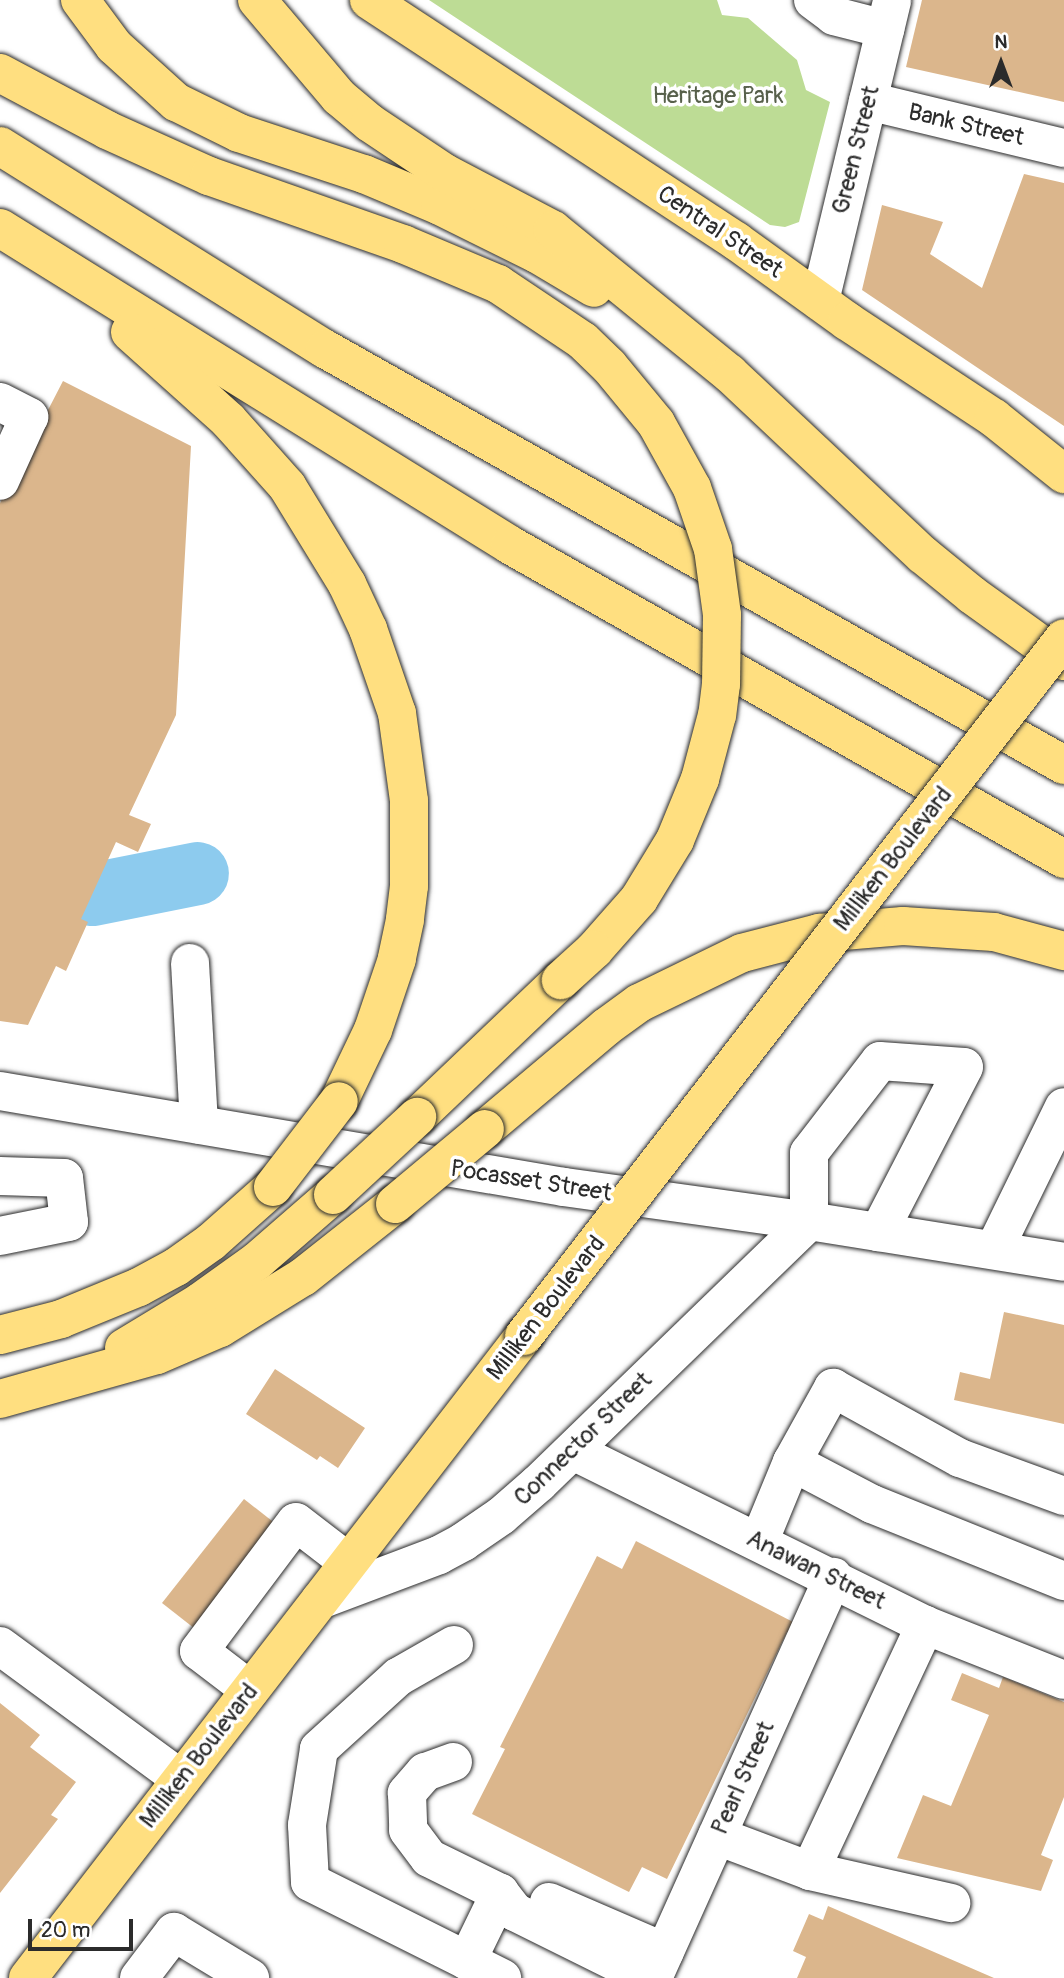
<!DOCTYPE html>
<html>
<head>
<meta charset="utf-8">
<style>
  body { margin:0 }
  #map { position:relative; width:1064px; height:1978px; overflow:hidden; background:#fff; font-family:Pangolin,sans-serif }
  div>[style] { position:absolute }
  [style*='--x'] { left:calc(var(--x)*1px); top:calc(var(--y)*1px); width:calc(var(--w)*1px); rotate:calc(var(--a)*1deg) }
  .green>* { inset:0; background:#bddc95 }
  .river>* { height:63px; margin:-31.5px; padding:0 31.5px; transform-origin:31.5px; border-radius:31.5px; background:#8dcbee }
  .building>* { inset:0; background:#dbb68c }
  .roads { filter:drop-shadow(0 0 2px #2b2b2b) drop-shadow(0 0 2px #2b2b2b) }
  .minor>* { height:38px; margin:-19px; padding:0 19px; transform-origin:19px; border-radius:19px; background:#fff }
  .major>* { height:38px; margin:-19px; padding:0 19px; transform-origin:19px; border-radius:19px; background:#ffdf80 }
  .highway>* { height:38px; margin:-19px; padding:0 19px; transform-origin:19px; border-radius:19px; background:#ffdf80 }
  .bridges { filter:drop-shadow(0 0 2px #2b2b2b) drop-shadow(0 0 2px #2b2b2b) }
  .major-bridge>* { height:38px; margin:-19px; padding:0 19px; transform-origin:19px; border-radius:19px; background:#ffdf80 }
  .highway-bridge>* { height:38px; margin:-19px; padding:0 19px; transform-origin:19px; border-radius:19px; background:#ffdf80 }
  span { translate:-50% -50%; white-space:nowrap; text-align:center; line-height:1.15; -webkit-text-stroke:7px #fff; paint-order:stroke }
  .park-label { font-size:24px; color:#57604b }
  .street-label { font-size:24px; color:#2b2b2b }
  .north { position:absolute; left:966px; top:28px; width:70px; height:70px; -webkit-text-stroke:5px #fff; paint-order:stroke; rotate:0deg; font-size:19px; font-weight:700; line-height:28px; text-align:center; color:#2b2b2b }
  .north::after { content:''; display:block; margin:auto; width:24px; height:32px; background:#2b2b2b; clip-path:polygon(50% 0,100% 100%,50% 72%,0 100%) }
  .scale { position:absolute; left:28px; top:1919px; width:105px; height:32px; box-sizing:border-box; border:4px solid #2b2b2b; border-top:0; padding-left:9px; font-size:21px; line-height:24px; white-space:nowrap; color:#2b2b2b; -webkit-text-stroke:5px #fff; paint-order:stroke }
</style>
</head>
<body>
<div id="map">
  <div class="green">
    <div style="clip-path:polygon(429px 0,717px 0,722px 15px,748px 18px,797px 60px,806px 90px,830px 102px,799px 222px,785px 227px,770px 225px)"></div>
  </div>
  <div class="river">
    <div style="--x:92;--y:894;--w:107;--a:-11.3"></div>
  </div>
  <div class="building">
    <div style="clip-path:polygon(922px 0,1064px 0,1064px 102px,906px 67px)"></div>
    <div style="clip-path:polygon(1024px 174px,1064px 183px,1064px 426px,862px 290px,882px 205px,943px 222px,930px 254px,982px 288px)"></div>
    <div style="clip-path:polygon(63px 381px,191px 446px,176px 715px,129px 815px,151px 824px,138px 852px,116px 842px,81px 919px,88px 922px,66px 971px,56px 966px,28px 1025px,0 1021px,0 503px)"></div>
    <div style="clip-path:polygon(1004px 1312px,1064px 1325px,1064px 1424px,954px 1400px,960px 1372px,990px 1379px)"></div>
    <div style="clip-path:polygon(275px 1369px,365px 1428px,338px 1468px,320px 1456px,317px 1460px,246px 1414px)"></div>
    <div style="clip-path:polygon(244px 1499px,281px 1528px,199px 1632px,162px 1603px)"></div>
    <div style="clip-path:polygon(636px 1541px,797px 1624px,792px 1634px,787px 1632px,667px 1879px,642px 1867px,629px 1892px,472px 1814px,505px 1749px,500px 1747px,597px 1556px,622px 1569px)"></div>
    <div style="clip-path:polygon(962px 1673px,999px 1688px,1003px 1677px,1064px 1702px,1064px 1797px,1041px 1855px,1053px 1860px,1041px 1891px,897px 1858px,923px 1795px,951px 1806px,989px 1715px,951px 1700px)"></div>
    <div style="clip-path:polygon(0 1703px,40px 1735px,30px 1747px,76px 1782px,51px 1815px,58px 1819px,0 1893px)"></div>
    <div style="clip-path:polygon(828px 1906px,994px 1978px,797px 1978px,806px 1957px,793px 1951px,809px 1914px,823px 1920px)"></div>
  </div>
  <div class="roads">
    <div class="minor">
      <div style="--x:813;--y:0;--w:26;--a:37"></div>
      <div style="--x:834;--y:16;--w:53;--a:14.3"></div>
      <div style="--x:868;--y:101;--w:202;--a:13.5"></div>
      <div style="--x:820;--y:301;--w:309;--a:-76.5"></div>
      <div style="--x:0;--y:402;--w:33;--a:27"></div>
      <div style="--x:29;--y:417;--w:70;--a:114.4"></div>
      <div style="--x:190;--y:963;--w:162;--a:86.8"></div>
      <div style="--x:0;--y:1091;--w:572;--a:9.66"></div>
      <div style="--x:564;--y:1187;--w:247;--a:7.9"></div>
      <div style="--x:809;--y:1221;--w:258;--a:9.1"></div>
      <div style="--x:0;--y:1176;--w:64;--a:1.8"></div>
      <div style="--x:64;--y:1178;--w:44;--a:83.5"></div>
      <div style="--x:69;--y:1222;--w:70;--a:168.5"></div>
      <div style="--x:809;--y:1221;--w:68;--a:-90"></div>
      <div style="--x:809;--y:1153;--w:116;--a:-52.3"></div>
      <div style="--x:880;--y:1061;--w:84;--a:4.1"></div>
      <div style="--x:964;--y:1067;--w:186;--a:117.3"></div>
      <div style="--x:994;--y:1250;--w:159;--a:-63.9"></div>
      <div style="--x:573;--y:1451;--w:393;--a:26.3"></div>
      <div style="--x:925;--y:1625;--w:149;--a:21.6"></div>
      <div style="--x:792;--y:1462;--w:90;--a:27.7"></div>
      <div style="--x:872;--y:1504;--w:207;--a:21.9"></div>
      <div style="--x:759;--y:1542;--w:87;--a:-67.6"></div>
      <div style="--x:792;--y:1462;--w:85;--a:-61"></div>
      <div style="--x:833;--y:1388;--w:145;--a:28.9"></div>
      <div style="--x:960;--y:1458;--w:111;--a:20.1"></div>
      <div style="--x:320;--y:1600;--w:127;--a:-20.7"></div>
      <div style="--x:439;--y:1555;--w:27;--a:-28"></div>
      <div style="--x:463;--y:1542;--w:46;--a:-34.4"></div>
      <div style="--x:501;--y:1516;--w:50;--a:-41"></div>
      <div style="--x:539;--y:1483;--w:376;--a:-44.1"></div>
      <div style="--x:454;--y:1645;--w:64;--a:150.3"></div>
      <div style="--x:398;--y:1677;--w:107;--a:137.7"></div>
      <div style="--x:319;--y:1749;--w:77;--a:99"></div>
      <div style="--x:307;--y:1825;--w:57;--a:87"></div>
      <div style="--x:310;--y:1882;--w:215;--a:26.6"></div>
      <div style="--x:0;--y:1646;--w:225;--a:36.3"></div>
      <div style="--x:250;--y:1690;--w:64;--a:-142.6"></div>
      <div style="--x:199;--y:1651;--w:161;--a:-53.1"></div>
      <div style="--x:296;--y:1522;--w:66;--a:37.6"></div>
      <div style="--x:453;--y:1762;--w:30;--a:160"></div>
      <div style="--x:425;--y:1772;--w:28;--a:131"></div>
      <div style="--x:407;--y:1793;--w:37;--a:88"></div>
      <div style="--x:408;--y:1830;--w:35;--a:53"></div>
      <div style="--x:429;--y:1858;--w:79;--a:26.2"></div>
      <div style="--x:500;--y:1893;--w:24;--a:52"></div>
      <div style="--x:515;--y:1912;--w:148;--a:26.4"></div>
      <div style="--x:717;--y:1836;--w:99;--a:20.6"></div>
      <div style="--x:810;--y:1871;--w:272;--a:-64.9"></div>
      <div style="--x:810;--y:1871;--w:145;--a:12.8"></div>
      <div style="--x:549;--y:1902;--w:126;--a:23.3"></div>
      <div style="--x:467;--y:1961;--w:76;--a:-64.1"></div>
      <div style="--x:139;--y:1978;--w:58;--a:-52.7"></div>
      <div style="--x:174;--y:1932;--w:89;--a:31.2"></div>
      <div style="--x:653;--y:1978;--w:440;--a:-65.8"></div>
    </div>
    <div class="major">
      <div style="--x:369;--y:0;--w:439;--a:33.3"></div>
      <div style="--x:736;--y:241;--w:137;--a:35.8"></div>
      <div style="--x:847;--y:321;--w:176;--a:33.4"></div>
      <div style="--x:994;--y:418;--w:90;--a:38.7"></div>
      <div style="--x:28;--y:1978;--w:811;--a:-52.31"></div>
    </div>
    <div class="highway">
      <div style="--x:80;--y:0;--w:57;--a:53.5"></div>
      <div style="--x:114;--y:46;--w:84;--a:42.1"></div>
      <div style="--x:176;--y:102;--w:70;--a:26.2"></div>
      <div style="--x:239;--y:133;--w:132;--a:18.2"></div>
      <div style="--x:364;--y:174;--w:82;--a:22.8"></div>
      <div style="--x:440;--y:206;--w:108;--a:26.3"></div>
      <div style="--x:537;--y:254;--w:66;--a:30.8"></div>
      <div style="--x:257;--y:0;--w:127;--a:49.8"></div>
      <div style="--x:339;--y:97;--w:40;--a:40"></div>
      <div style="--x:370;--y:123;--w:90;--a:33.7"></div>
      <div style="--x:445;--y:173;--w:122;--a:27.8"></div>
      <div style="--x:553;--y:230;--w:227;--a:39.1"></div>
      <div style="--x:729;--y:373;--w:266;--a:43.2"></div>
      <div style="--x:923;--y:555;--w:63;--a:39.2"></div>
      <div style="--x:972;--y:595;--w:113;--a:35.7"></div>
      <div style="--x:0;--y:146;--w:383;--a:32"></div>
      <div style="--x:325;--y:349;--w:848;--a:29.38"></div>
      <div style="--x:0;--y:228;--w:600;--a:31.86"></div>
      <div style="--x:510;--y:545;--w:637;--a:29.54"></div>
      <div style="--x:130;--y:332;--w:132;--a:41.9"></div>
      <div style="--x:228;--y:420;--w:89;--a:48.2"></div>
      <div style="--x:287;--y:486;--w:115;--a:58.5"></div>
      <div style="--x:347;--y:584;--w:50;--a:65"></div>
      <div style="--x:368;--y:629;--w:89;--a:71"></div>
      <div style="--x:397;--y:713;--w:89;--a:82.2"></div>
      <div style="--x:409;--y:801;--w:85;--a:90"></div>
      <div style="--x:409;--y:886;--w:34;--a:97"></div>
      <div style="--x:405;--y:920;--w:40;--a:102"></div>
      <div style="--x:397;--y:959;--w:75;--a:108.7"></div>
      <div style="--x:373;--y:1030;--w:79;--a:115.6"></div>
      <div style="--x:417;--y:1117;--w:199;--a:-43.6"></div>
      <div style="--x:485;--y:1129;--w:158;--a:-40.1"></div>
      <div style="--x:606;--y:1027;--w:41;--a:-36"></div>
      <div style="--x:639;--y:1003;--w:114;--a:-25.9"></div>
      <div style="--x:742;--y:953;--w:80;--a:-14.6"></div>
      <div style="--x:819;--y:933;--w:84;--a:-4.8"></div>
      <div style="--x:903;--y:926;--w:91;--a:3.8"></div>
      <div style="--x:994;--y:932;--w:73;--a:15.2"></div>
      <div style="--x:0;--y:1335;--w:63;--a:-14.7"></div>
      <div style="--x:61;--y:1319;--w:84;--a:-22.3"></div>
      <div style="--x:139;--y:1287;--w:42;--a:-28.4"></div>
      <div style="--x:176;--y:1267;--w:43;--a:-35.5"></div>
      <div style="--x:211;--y:1242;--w:83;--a:-41.6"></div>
      <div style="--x:124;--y:1348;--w:89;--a:-31.2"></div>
      <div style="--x:200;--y:1302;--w:70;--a:-35.7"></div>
      <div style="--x:257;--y:1261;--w:101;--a:-41"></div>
      <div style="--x:0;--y:1399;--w:163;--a:-15.7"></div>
      <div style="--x:157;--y:1355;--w:69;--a:-23.2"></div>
      <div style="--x:220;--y:1328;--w:97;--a:-31.6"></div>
      <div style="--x:303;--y:1277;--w:117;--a:-38.4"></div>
    </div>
  </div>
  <div class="bridges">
    <div class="major-bridge">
      <div style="--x:524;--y:1336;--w:882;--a:-52.27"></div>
    </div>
    <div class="highway-bridge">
      <div style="--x:0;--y:73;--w:121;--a:28"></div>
      <div style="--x:107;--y:130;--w:112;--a:24.3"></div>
      <div style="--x:209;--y:176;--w:206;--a:19.3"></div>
      <div style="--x:403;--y:244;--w:103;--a:22.8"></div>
      <div style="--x:498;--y:284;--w:102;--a:33.8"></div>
      <div style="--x:583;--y:341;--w:36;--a:44"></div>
      <div style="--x:609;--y:366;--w:74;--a:50.5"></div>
      <div style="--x:656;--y:423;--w:74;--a:61"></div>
      <div style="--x:692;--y:488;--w:65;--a:71"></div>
      <div style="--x:713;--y:549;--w:67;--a:82.2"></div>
      <div style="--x:722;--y:615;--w:69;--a:90.8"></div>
      <div style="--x:721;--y:684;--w:31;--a:97"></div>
      <div style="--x:717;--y:715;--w:66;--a:104.9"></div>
      <div style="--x:700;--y:779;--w:66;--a:112.3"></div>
      <div style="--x:675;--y:840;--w:69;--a:121.4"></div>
      <div style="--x:639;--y:899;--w:68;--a:131.4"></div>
      <div style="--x:594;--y:950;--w:45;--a:137.7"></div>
      <div style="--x:273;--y:1187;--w:108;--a:-52.5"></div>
      <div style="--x:333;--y:1195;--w:115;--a:-42.9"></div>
      <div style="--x:395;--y:1204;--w:117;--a:-39.8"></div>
    </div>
  </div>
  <div class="park-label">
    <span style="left:718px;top:96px">Heritage Park</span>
  </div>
  <div class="street-label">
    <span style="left:966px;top:125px;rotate:13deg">Bank Street</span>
    <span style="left:856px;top:150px;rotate:-76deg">Green Street</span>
    <span style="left:720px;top:232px;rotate:34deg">Central Street</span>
    <span style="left:893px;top:859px;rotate:-52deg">Milliken Boulevard</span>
    <span style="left:531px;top:1181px;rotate:9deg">Pocasset Street</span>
    <span style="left:546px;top:1308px;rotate:-52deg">Milliken Boulevard</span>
    <span style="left:583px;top:1439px;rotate:-44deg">Connector Street</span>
    <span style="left:816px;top:1570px;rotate:26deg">Anawan Street</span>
    <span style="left:199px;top:1756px;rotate:-52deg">Milliken Boulevard</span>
    <span style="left:743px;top:1778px;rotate:-66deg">Pearl Street</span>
  </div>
  <div class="north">N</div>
  <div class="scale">20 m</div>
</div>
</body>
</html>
